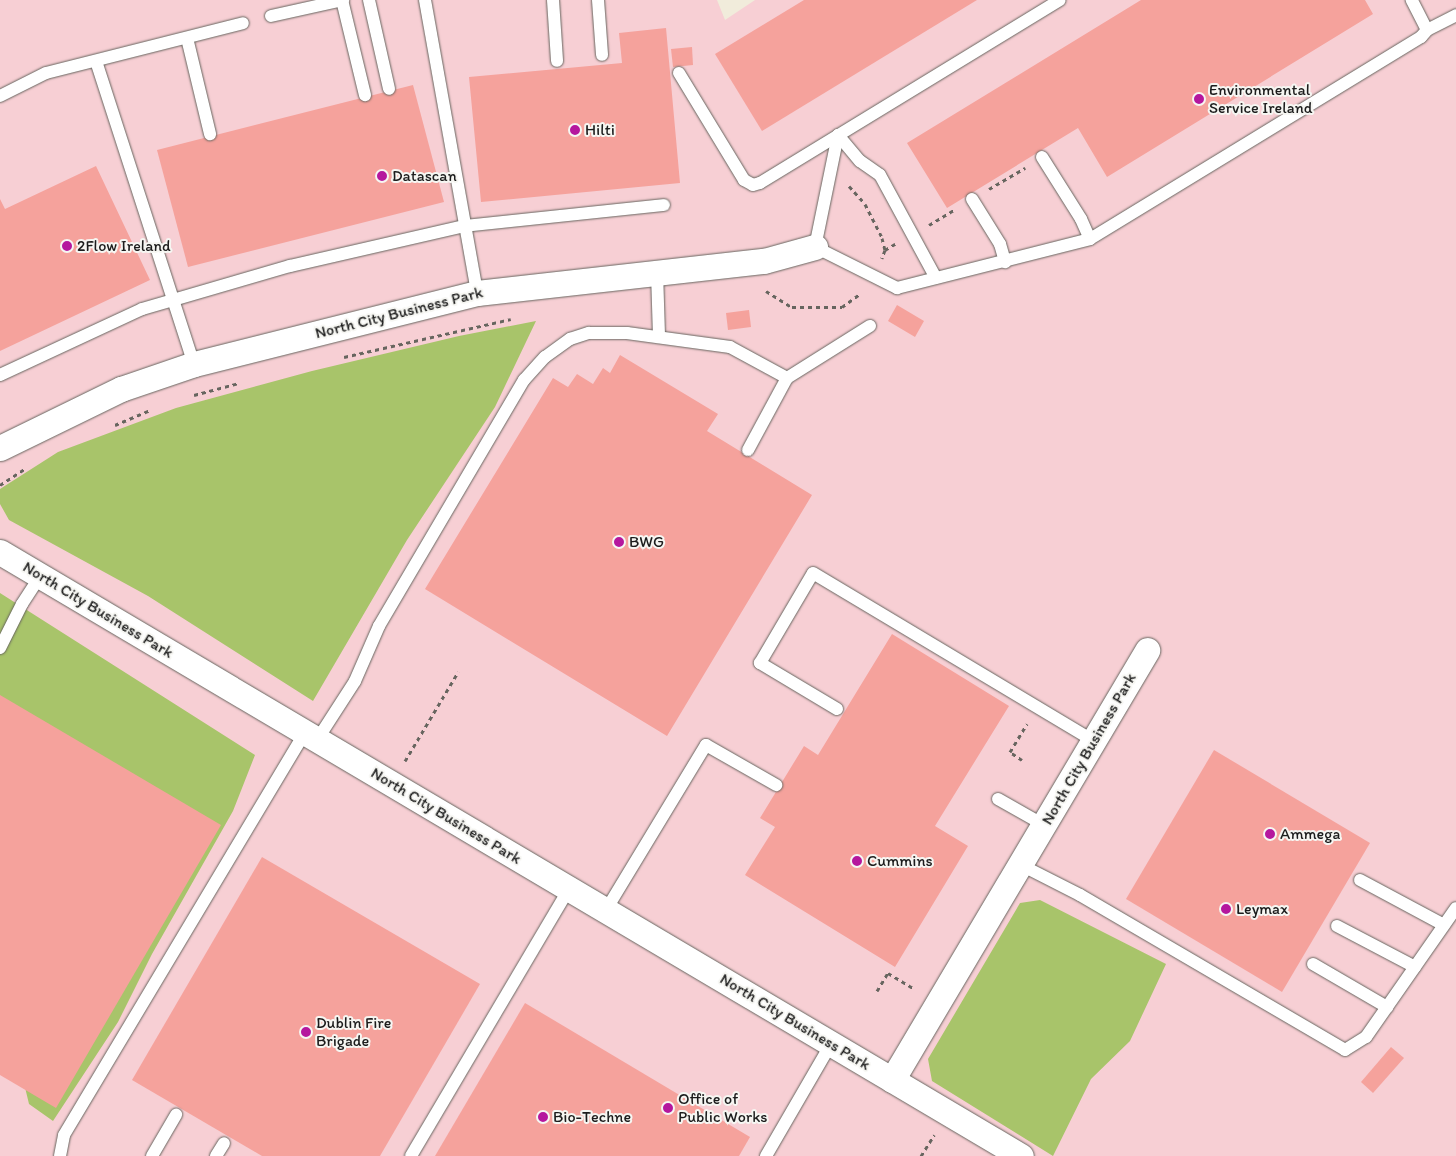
<!DOCTYPE html>
<html>
<head>
<meta charset="utf-8">
<style>
  body { margin:0 }
  #map { position:relative; width:1456px; height:1156px; overflow:hidden; background:#f1ecdb; font-family:Itim,sans-serif }
  div>[style] { position:absolute }
  [style*='--x'] { left:calc(var(--x)*1px); top:calc(var(--y)*1px); width:calc(var(--w)*1px); rotate:calc(var(--a)*1deg) }
  .built>* { inset:0; background:#f7cfd4 }
  .green>* { inset:0; background:#a8c46a }
  .building>* { inset:0; background:#f5a29c }
  .path>* { height:3px; margin-top:-1.5px; transform-origin:0; background:repeating-linear-gradient(90deg,#67655f 0 4px,transparent 0 8px) }
  .roads { filter:drop-shadow(0 0 1px #67655f) drop-shadow(0 0 1px #67655f) }
  .lane>* { height:12px; margin:-6px; padding:0 6px; transform-origin:6px; border-radius:6px; background:#fff }
  .street>* { height:25px; margin:-12.5px; padding:0 12.5px; transform-origin:12.5px; border-radius:12.5px; background:#fff }
  .dots>* { width:14px; height:14px; translate:-50% -50%; box-sizing:border-box; border:2px solid #f6f6f2; border-radius:50% }
  span { translate:-50% -50%; white-space:nowrap; text-align:center; line-height:1.15; -webkit-text-stroke:4px #f6f6f2; paint-order:stroke }
  .poi-label { font-size:16px; color:#1c1c1c }
  .left { translate:0 -50%; text-align:left }
  .street-label { font-size:16px; color:#1c1c1c }
</style>
</head>
<body>
<div id="map">
  <div class="built">
    <div style="clip-path:polygon(0 0,717px 0,725px 20px,755px 0,1456px 0,1456px 1156px,0 1156px)"></div>
  </div>
  <div class="green">
    <div style="clip-path:polygon(536px 321px,495px 407px,407px 540px,313px 701px,148px 596px,9px 520px,0 504px,0 489px,58px 452px,176px 408px,312px 371px,459px 336px)"></div>
    <div style="clip-path:polygon(0 593px,255px 755px,233px 811px,152px 954px,118px 1022px,53px 1121px,29px 1104px,9px 1021px,0 1017px)"></div>
    <div style="clip-path:polygon(1040px 900px,1166px 964px,1130px 1041px,1091px 1079px,1053px 1156px,932px 1081px,928px 1059px,1020px 903px)"></div>
  </div>
  <div class="building">
    <div style="clip-path:polygon(804px 0,977px 0,762px 131px,715px 54px)"></div>
    <div style="clip-path:polygon(1141px 0,1365px 0,1373px 14px,1107px 177px,1078px 128px,947px 208px,907px 143px)"></div>
    <div style="clip-path:polygon(666px 28px,680px 183px,481px 202px,469px 77px,622px 63px,619px 33px)"></div>
    <div style="clip-path:polygon(692px 47px,693px 65px,673px 67px,671px 49px)"></div>
    <div style="clip-path:polygon(413px 85px,444px 202px,188px 267px,157px 150px)"></div>
    <div style="clip-path:polygon(96px 166px,150px 280px,0 351px,0 199px,5px 209px)"></div>
    <div style="clip-path:polygon(897px 305px,924px 321px,915px 337px,888px 321px)"></div>
    <div style="clip-path:polygon(749px 310px,751px 327px,728px 330px,726px 313px)"></div>
    <div style="clip-path:polygon(620px 355px,718px 414px,707px 431px,812px 495px,667px 736px,425px 589px,553px 378px,568px 387px,577px 374px,593px 384px,603px 368px,610px 373px)"></div>
    <div style="clip-path:polygon(892px 634px,1009px 706px,935px 826px,968px 846px,895px 967px,745px 875px,775px 827px,760px 818px,804px 746px,818px 755px)"></div>
    <div style="clip-path:polygon(0 695px,221px 825px,56px 1108px,0 1075px)"></div>
    <div style="clip-path:polygon(1214px 750px,1370px 843px,1282px 992px,1126px 899px)"></div>
    <div style="clip-path:polygon(262px 857px,480px 984px,380px 1156px,262px 1156px,132px 1080px)"></div>
    <div style="clip-path:polygon(525px 1003px,750px 1137px,739px 1156px,435px 1156px)"></div>
    <div style="clip-path:polygon(1391px 1047px,1404px 1058px,1373px 1093px,1361px 1082px)"></div>
  </div>
  <div class="path">
    <div style="--x:849;--y:186;--w:24;--a:48"></div>
    <div style="--x:865;--y:204;--w:38;--a:63"></div>
    <div style="--x:882;--y:238;--w:12;--a:76"></div>
    <div style="--x:885;--y:250;--w:9;--a:111"></div>
    <div style="--x:989;--y:189;--w:42;--a:-30.3"></div>
    <div style="--x:929;--y:225;--w:29;--a:-31"></div>
    <div style="--x:885;--y:250;--w:12;--a:-31"></div>
    <div style="--x:766;--y:291;--w:31;--a:32"></div>
    <div style="--x:792;--y:307;--w:50;--a:0"></div>
    <div style="--x:842;--y:307;--w:22;--a:-36"></div>
    <div style="--x:344;--y:357;--w:171;--a:-12.8"></div>
    <div style="--x:194;--y:395;--w:47;--a:-14.9"></div>
    <div style="--x:115;--y:425;--w:38;--a:-23"></div>
    <div style="--x:0;--y:485;--w:31;--a:-33"></div>
    <div style="--x:1022;--y:760;--w:14;--a:-146"></div>
    <div style="--x:1010;--y:752;--w:33;--a:-59"></div>
    <div style="--x:405;--y:761;--w:104;--a:-59.2"></div>
    <div style="--x:877;--y:991;--w:21;--a:-59"></div>
    <div style="--x:888;--y:973;--w:31;--a:31"></div>
    <div style="--x:921;--y:1156;--w:25;--a:-58"></div>
  </div>
  <div class="roads">
    <div class="lane">
      <div style="--x:342;--y:0;--w:98;--a:76.4"></div>
      <div style="--x:369;--y:0;--w:91;--a:77.3"></div>
      <div style="--x:425;--y:0;--w:298;--a:79.9"></div>
      <div style="--x:553;--y:0;--w:61;--a:86.2"></div>
      <div style="--x:598;--y:0;--w:55;--a:85.8"></div>
      <div style="--x:271;--y:16;--w:74;--a:-12.5"></div>
      <div style="--x:1427;--y:30;--w:33;--a:-27"></div>
      <div style="--x:187;--y:38;--w:99;--a:76.5"></div>
      <div style="--x:96;--y:61;--w:318;--a:72.1"></div>
      <div style="--x:679;--y:73;--w:125;--a:58.7"></div>
      <div style="--x:744;--y:180;--w:10;--a:29"></div>
      <div style="--x:753;--y:185;--w:7;--a:-16"></div>
      <div style="--x:760;--y:183;--w:351;--a:-31.4"></div>
      <div style="--x:0;--y:96;--w:51;--a:-26.6"></div>
      <div style="--x:46;--y:73;--w:203;--a:-14.2"></div>
      <div style="--x:838;--y:135;--w:114;--a:101.6"></div>
      <div style="--x:815;--y:247;--w:92;--a:26.6"></div>
      <div style="--x:897;--y:288;--w:199;--a:-14.2"></div>
      <div style="--x:1090;--y:239;--w:388;--a:-31.4"></div>
      <div style="--x:1421;--y:37;--w:9;--a:-49"></div>
      <div style="--x:1427;--y:30;--w:34;--a:-117"></div>
      <div style="--x:838;--y:135;--w:34;--a:50"></div>
      <div style="--x:860;--y:161;--w:24;--a:35"></div>
      <div style="--x:880;--y:175;--w:117;--a:61.5"></div>
      <div style="--x:1042;--y:157;--w:73;--a:57.8"></div>
      <div style="--x:1081;--y:219;--w:22;--a:66"></div>
      <div style="--x:972;--y:199;--w:53;--a:58.1"></div>
      <div style="--x:1000;--y:244;--w:19;--a:74"></div>
      <div style="--x:657;--y:272;--w:65;--a:88.2"></div>
      <div style="--x:0;--y:375;--w:157;--a:-24.9"></div>
      <div style="--x:142;--y:309;--w:154;--a:-16.2"></div>
      <div style="--x:290;--y:266;--w:179;--a:-12.9"></div>
      <div style="--x:464;--y:226;--w:201;--a:-6"></div>
      <div style="--x:748;--y:450;--w:82;--a:-61.6"></div>
      <div style="--x:0;--y:648;--w:49;--a:-63.4"></div>
      <div style="--x:22;--y:604;--w:35;--a:-57"></div>
      <div style="--x:837;--y:709;--w:90;--a:-149.1"></div>
      <div style="--x:760;--y:663;--w:104;--a:-59.5"></div>
      <div style="--x:813;--y:573;--w:327;--a:30.9"></div>
      <div style="--x:317;--y:740;--w:70;--a:-57.2"></div>
      <div style="--x:355;--y:681;--w:60;--a:-66.4"></div>
      <div style="--x:379;--y:626;--w:286;--a:-59.5"></div>
      <div style="--x:524;--y:380;--w:31;--a:-48"></div>
      <div style="--x:545;--y:357;--w:31;--a:-36"></div>
      <div style="--x:570;--y:339;--w:20;--a:-18"></div>
      <div style="--x:589;--y:333;--w:38;--a:0"></div>
      <div style="--x:627;--y:333;--w:104;--a:7.7"></div>
      <div style="--x:730;--y:347;--w:65;--a:28.5"></div>
      <div style="--x:787;--y:378;--w:98;--a:-32.1"></div>
      <div style="--x:998;--y:799;--w:53;--a:29.5"></div>
      <div style="--x:1021;--y:865;--w:66;--a:27"></div>
      <div style="--x:1080;--y:895;--w:307;--a:30.3"></div>
      <div style="--x:1345;--y:1050;--w:25;--a:-32"></div>
      <div style="--x:1366;--y:1037;--w:157;--a:-55.1"></div>
      <div style="--x:1360;--y:880;--w:95;--a:28.2"></div>
      <div style="--x:606;--y:910;--w:193;--a:-58.8"></div>
      <div style="--x:706;--y:745;--w:81;--a:29.7"></div>
      <div style="--x:1337;--y:926;--w:88;--a:27.7"></div>
      <div style="--x:1313;--y:964;--w:86;--a:30.2"></div>
      <div style="--x:60;--y:1156;--w:21;--a:-79"></div>
      <div style="--x:64;--y:1135;--w:469;--a:-59.1"></div>
      <div style="--x:152;--y:1156;--w:48;--a:-59.7"></div>
      <div style="--x:216;--y:1156;--w:15;--a:-58"></div>
      <div style="--x:411;--y:1156;--w:310;--a:-59.4"></div>
      <div style="--x:766;--y:1156;--w:129;--a:-59.9"></div>
    </div>
    <div class="street">
      <div style="--x:0;--y:448;--w:135;--a:-26"></div>
      <div style="--x:121;--y:389;--w:77;--a:-18.9"></div>
      <div style="--x:194;--y:364;--w:292;--a:-14.1"></div>
      <div style="--x:477;--y:293;--w:289;--a:-6.4"></div>
      <div style="--x:764;--y:261;--w:53;--a:-15.4"></div>
      <div style="--x:0;--y:552;--w:1186;--a:30.61"></div>
      <div style="--x:892;--y:1080;--w:500;--a:-59.3"></div>
    </div>
  </div>
  <div class="dots">
    <div style="left:1199px;top:99px;background:#b5179e"></div>
    <div style="left:575px;top:130px;background:#b5179e"></div>
    <div style="left:382px;top:176px;background:#b5179e"></div>
    <div style="left:67px;top:246px;background:#b5179e"></div>
    <div style="left:619px;top:542px;background:#b5179e"></div>
    <div style="left:1270px;top:834px;background:#b5179e"></div>
    <div style="left:857px;top:861px;background:#b5179e"></div>
    <div style="left:1226px;top:909px;background:#b5179e"></div>
    <div style="left:306px;top:1032px;background:#b5179e"></div>
    <div style="left:668px;top:1108px;background:#b5179e"></div>
    <div style="left:543px;top:1117px;background:#b5179e"></div>
  </div>
  <div class="poi-label">
    <span class="left" style="left:1209px;top:99px">Environmental<br>Service Ireland</span>
    <span class="left" style="left:585px;top:130px">Hilti</span>
    <span class="left" style="left:392px;top:176px">Datascan</span>
    <span class="left" style="left:77px;top:246px">2Flow Ireland</span>
    <span class="left" style="left:629px;top:542px">BWG</span>
    <span class="left" style="left:1280px;top:834px">Ammega</span>
    <span class="left" style="left:867px;top:861px">Cummins</span>
    <span class="left" style="left:1236px;top:909px">Leymax</span>
    <span class="left" style="left:316px;top:1032px">Dublin Fire<br>Brigade</span>
    <span class="left" style="left:678px;top:1108px">Office of<br>Public Works</span>
    <span class="left" style="left:553px;top:1117px">Bio-Techne</span>
  </div>
  <div class="street-label">
    <span style="left:399px;top:313px;rotate:-14deg">North City Business Park</span>
    <span style="left:98px;top:610px;rotate:31deg">North City Business Park</span>
    <span style="left:1089px;top:749px;rotate:-60deg">North City Business Park</span>
    <span style="left:446px;top:816px;rotate:31deg">North City Business Park</span>
    <span style="left:795px;top:1022px;rotate:31deg">North City Business Park</span>
  </div>
</div>
</body>
</html>
